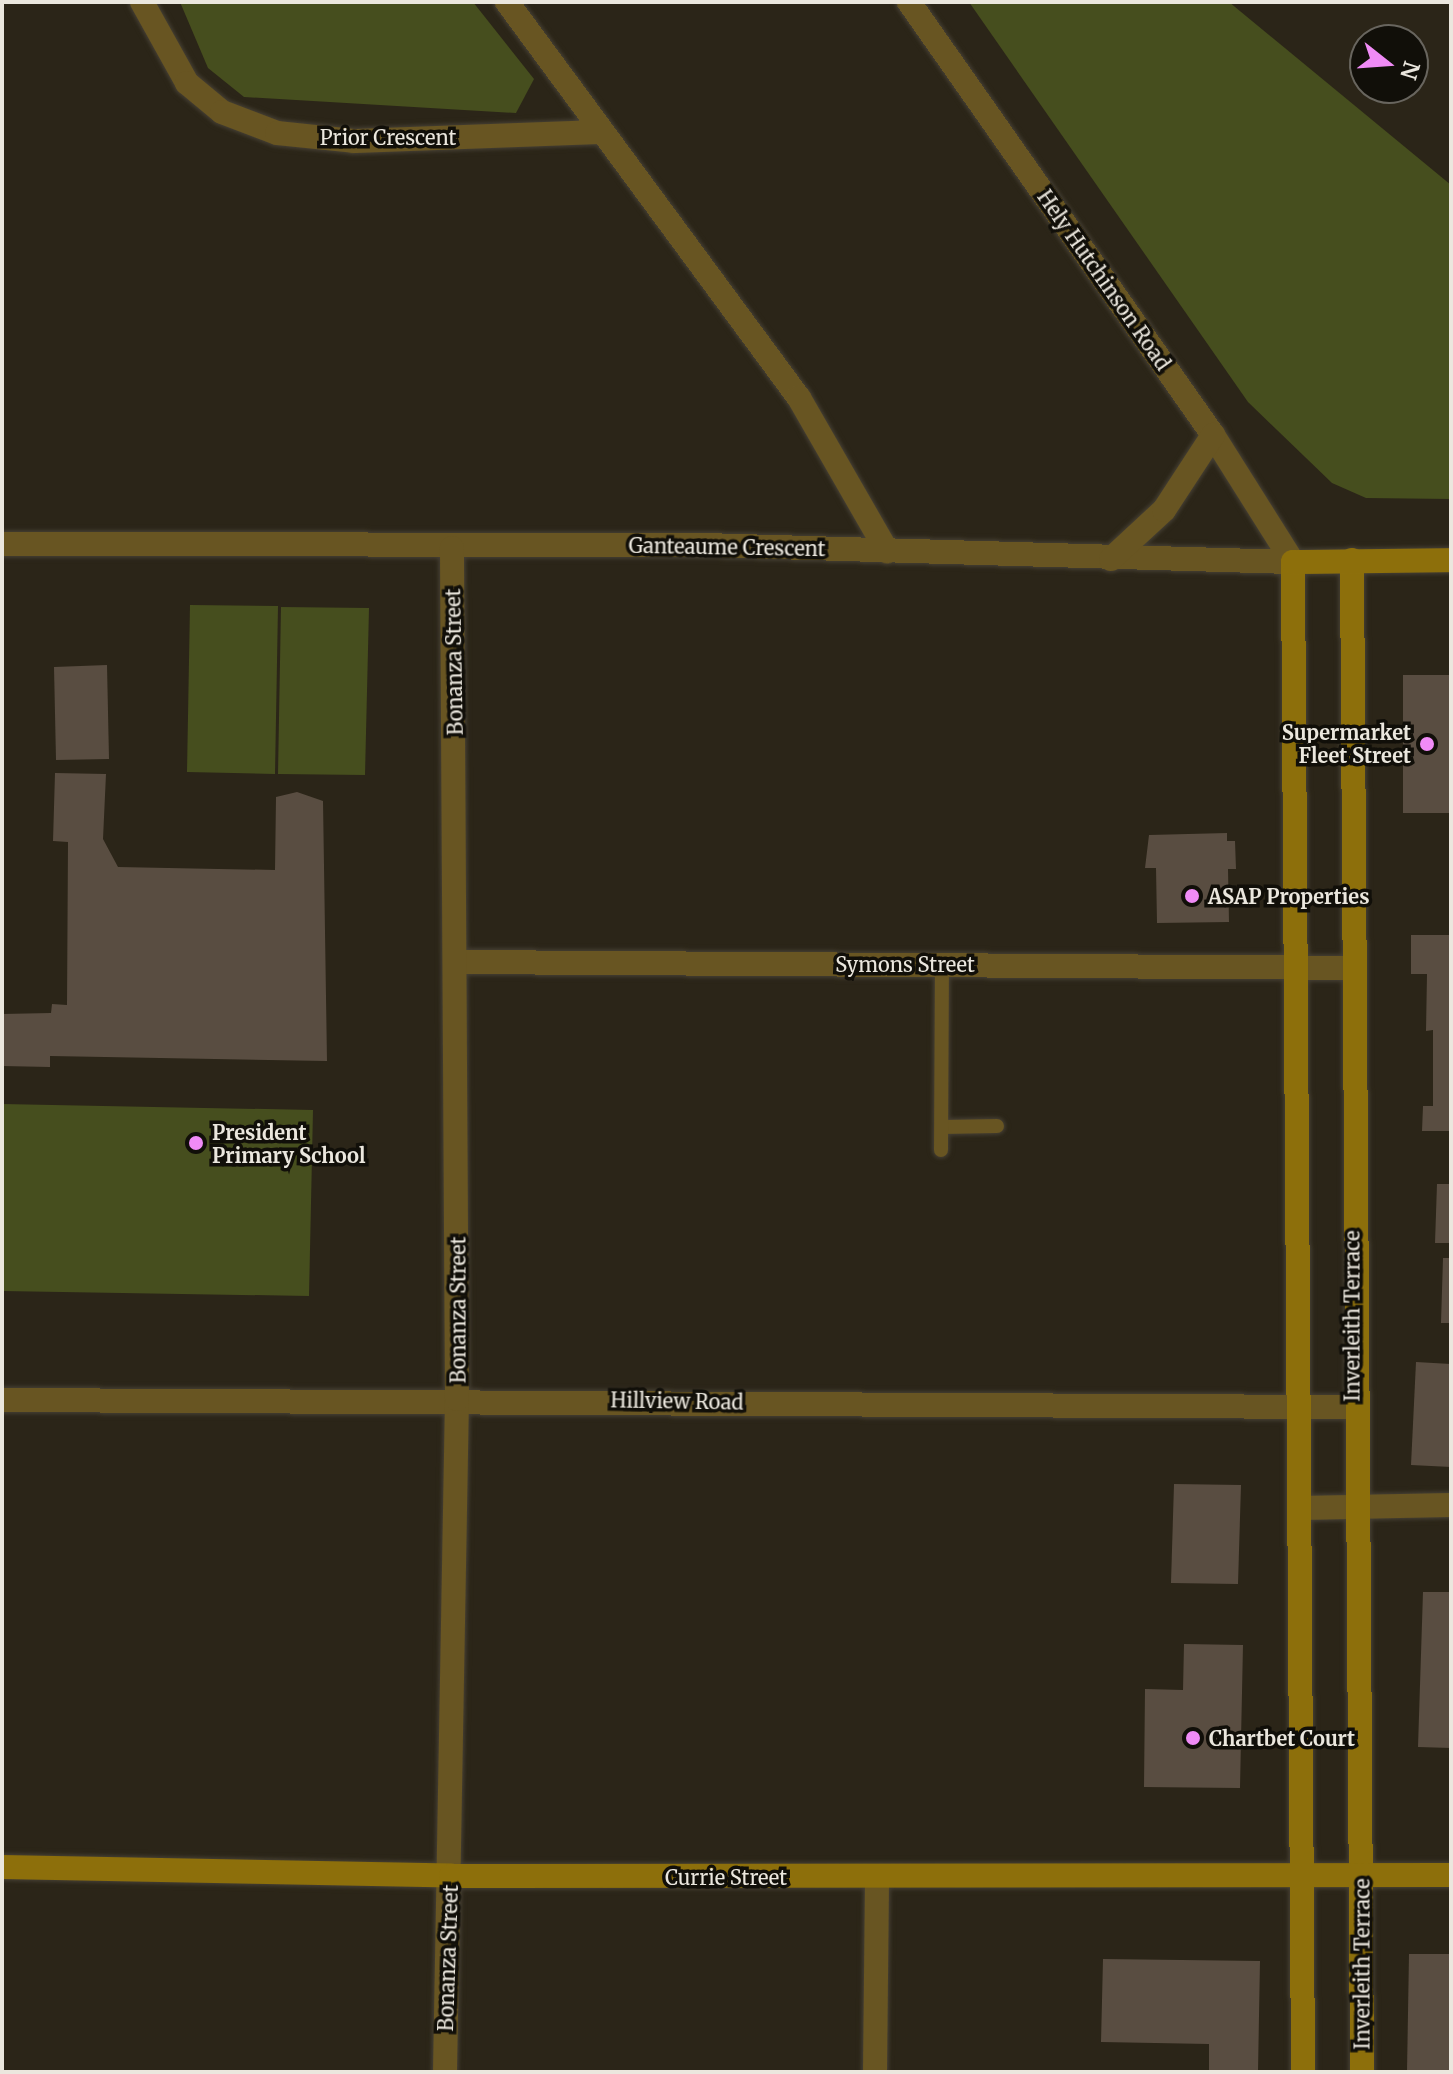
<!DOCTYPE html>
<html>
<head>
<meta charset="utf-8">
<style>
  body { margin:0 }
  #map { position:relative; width:1453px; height:2074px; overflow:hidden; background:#2b2518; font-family:Merriweather,serif }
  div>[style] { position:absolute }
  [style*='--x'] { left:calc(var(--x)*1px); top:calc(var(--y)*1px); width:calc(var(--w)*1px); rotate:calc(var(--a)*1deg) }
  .green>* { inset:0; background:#464e1e }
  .building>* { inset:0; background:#594d41 }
  .roads { filter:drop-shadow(0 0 2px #464034) drop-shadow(0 0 2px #464034) }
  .lane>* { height:14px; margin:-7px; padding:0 7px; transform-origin:7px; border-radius:7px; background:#685522 }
  .street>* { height:24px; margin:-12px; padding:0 12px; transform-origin:12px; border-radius:12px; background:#685522 }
  .secondary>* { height:24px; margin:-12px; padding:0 12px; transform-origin:12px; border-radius:12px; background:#8d6f0b }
  .dots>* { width:22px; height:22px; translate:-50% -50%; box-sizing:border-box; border:4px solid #110f09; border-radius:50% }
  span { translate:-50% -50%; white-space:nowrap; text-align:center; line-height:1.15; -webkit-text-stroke:7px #110f09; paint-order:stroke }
  .street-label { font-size:20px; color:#ebe7de }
  .poi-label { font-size:20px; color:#ebe7de; font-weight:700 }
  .right { translate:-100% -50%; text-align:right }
  .left { translate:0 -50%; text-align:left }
  .frame { position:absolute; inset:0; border:4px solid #ebe7de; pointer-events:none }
  .north { position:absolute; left:1349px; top:24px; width:80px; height:80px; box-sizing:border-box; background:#110f09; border:2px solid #68655e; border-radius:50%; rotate:107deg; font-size:22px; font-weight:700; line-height:32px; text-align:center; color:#ebe7de }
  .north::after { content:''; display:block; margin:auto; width:28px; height:36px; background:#f08bf6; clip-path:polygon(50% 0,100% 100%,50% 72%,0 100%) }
</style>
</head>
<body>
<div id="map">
  <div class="green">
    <div style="clip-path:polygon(180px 2px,473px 2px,534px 79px,516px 113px,244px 97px,208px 68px)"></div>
    <div style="clip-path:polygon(969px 2px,1229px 2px,1451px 185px,1451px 499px,1366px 498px,1332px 483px,1248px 402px)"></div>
    <div style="clip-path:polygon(190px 605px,278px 606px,275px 774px,187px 772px)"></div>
    <div style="clip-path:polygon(281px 607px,369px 608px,365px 775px,278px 774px)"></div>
    <div style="clip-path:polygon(2px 1104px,313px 1110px,309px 1296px,2px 1291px)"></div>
  </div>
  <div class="building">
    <div style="clip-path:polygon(107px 665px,109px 759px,56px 760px,54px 667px)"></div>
    <div style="clip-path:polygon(1403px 675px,1451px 675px,1451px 813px,1403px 813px)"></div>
    <div style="clip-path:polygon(55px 773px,106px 774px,103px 839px,118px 867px,275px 870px,276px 797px,297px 792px,323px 801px,327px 1061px,50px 1056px,50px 1067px,2px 1066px,2px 1014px,51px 1013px,52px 1004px,67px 1005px,68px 842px,53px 841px)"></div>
    <div style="clip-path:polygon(1227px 833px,1227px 841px,1235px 841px,1236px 869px,1228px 869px,1229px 922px,1157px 923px,1156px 868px,1145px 868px,1149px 835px)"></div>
    <div style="clip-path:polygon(1411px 935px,1451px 935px,1451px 1131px,1422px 1131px,1423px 1106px,1433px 1106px,1433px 1030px,1426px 1031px,1427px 974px,1411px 974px)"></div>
    <div style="clip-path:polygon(1437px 1184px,1451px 1184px,1451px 1243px,1435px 1243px)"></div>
    <div style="clip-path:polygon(1443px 1258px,1451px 1258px,1451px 1323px,1441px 1323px)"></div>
    <div style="clip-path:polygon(1416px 1362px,1451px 1364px,1451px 1467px,1411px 1465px)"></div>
    <div style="clip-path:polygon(1174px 1484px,1241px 1485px,1238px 1584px,1171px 1583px)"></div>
    <div style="clip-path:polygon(1423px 1592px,1451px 1592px,1451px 1748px,1418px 1747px)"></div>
    <div style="clip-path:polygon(1184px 1644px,1243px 1645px,1240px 1788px,1144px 1787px,1145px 1689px,1183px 1690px)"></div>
    <div style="clip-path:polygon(1409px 1954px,1451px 1954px,1451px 2072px,1407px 2072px)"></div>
    <div style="clip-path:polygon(1103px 1959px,1260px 1961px,1258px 2072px,1209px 2072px,1209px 2044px,1101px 2042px)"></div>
  </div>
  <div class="roads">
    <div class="lane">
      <div style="--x:942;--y:1127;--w:55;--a:-1"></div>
      <div style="--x:941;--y:1150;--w:186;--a:-89.7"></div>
    </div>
    <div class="street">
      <div style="--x:142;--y:2;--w:93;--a:60.9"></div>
      <div style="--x:187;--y:83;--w:45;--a:39.6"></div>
      <div style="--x:222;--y:112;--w:59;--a:20.9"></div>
      <div style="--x:277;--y:133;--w:77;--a:5.9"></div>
      <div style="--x:354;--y:141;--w:247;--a:-2.1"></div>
      <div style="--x:507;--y:2;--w:492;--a:53.6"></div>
      <div style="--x:799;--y:398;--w:177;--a:60.1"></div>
      <div style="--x:909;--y:2;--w:529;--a:54.93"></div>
      <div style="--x:1213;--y:435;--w:150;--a:57.8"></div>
      <div style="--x:2;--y:544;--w:703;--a:0.08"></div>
      <div style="--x:705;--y:545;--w:588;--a:1.66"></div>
      <div style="--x:1111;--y:559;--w:72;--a:-42.8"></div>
      <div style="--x:1164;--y:510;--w:90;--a:-56.8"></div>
      <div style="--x:458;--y:962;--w:894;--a:0.38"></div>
      <div style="--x:2;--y:1400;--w:1350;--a:0.3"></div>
      <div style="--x:1300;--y:1508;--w:151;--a:-1.1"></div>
      <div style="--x:445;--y:2072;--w:673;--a:-88.98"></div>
      <div style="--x:457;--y:1399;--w:851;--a:-90.34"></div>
      <div style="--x:875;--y:2072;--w:194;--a:-89.4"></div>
    </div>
    <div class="secondary">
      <div style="--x:1352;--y:560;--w:1512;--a:89.62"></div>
      <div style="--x:2;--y:1867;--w:449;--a:1.1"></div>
      <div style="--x:451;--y:1876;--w:1000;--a:-0.06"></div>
      <div style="--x:1303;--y:2072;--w:1510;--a:-90.38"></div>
      <div style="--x:1293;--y:562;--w:158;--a:-0.7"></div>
    </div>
  </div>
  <div class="dots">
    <div style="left:1427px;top:744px;background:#f08bf6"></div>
    <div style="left:1192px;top:896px;background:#f08bf6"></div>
    <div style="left:196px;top:1143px;background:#f08bf6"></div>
    <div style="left:1193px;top:1738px;background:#f08bf6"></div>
  </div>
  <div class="street-label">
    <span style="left:388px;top:137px">Prior Crescent</span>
    <span style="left:1104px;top:280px;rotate:55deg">Hely Hutchinson Road</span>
    <span style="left:727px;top:547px;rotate:1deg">Ganteaume Crescent</span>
    <span style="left:454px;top:662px;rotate:-91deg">Bonanza Street</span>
    <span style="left:905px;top:964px">Symons Street</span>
    <span style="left:458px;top:1310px;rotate:-90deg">Bonanza Street</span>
    <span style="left:1352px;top:1316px;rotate:-90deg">Inverleith Terrace</span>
    <span style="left:677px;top:1401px;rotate:1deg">Hillview Road</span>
    <span style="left:726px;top:1877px">Currie Street</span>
    <span style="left:448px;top:1958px;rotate:-88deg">Bonanza Street</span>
    <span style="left:1362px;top:1964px;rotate:-90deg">Inverleith Terrace</span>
  </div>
  <div class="poi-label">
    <span class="right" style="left:1411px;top:744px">Supermarket<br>Fleet Street</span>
    <span class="left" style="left:1208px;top:896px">ASAP Properties</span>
    <span class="left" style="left:212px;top:1144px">President<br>Primary School</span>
    <span class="left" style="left:1209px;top:1738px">Chartbet Court</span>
  </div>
  <div class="frame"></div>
  <div class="north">N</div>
</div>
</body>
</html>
